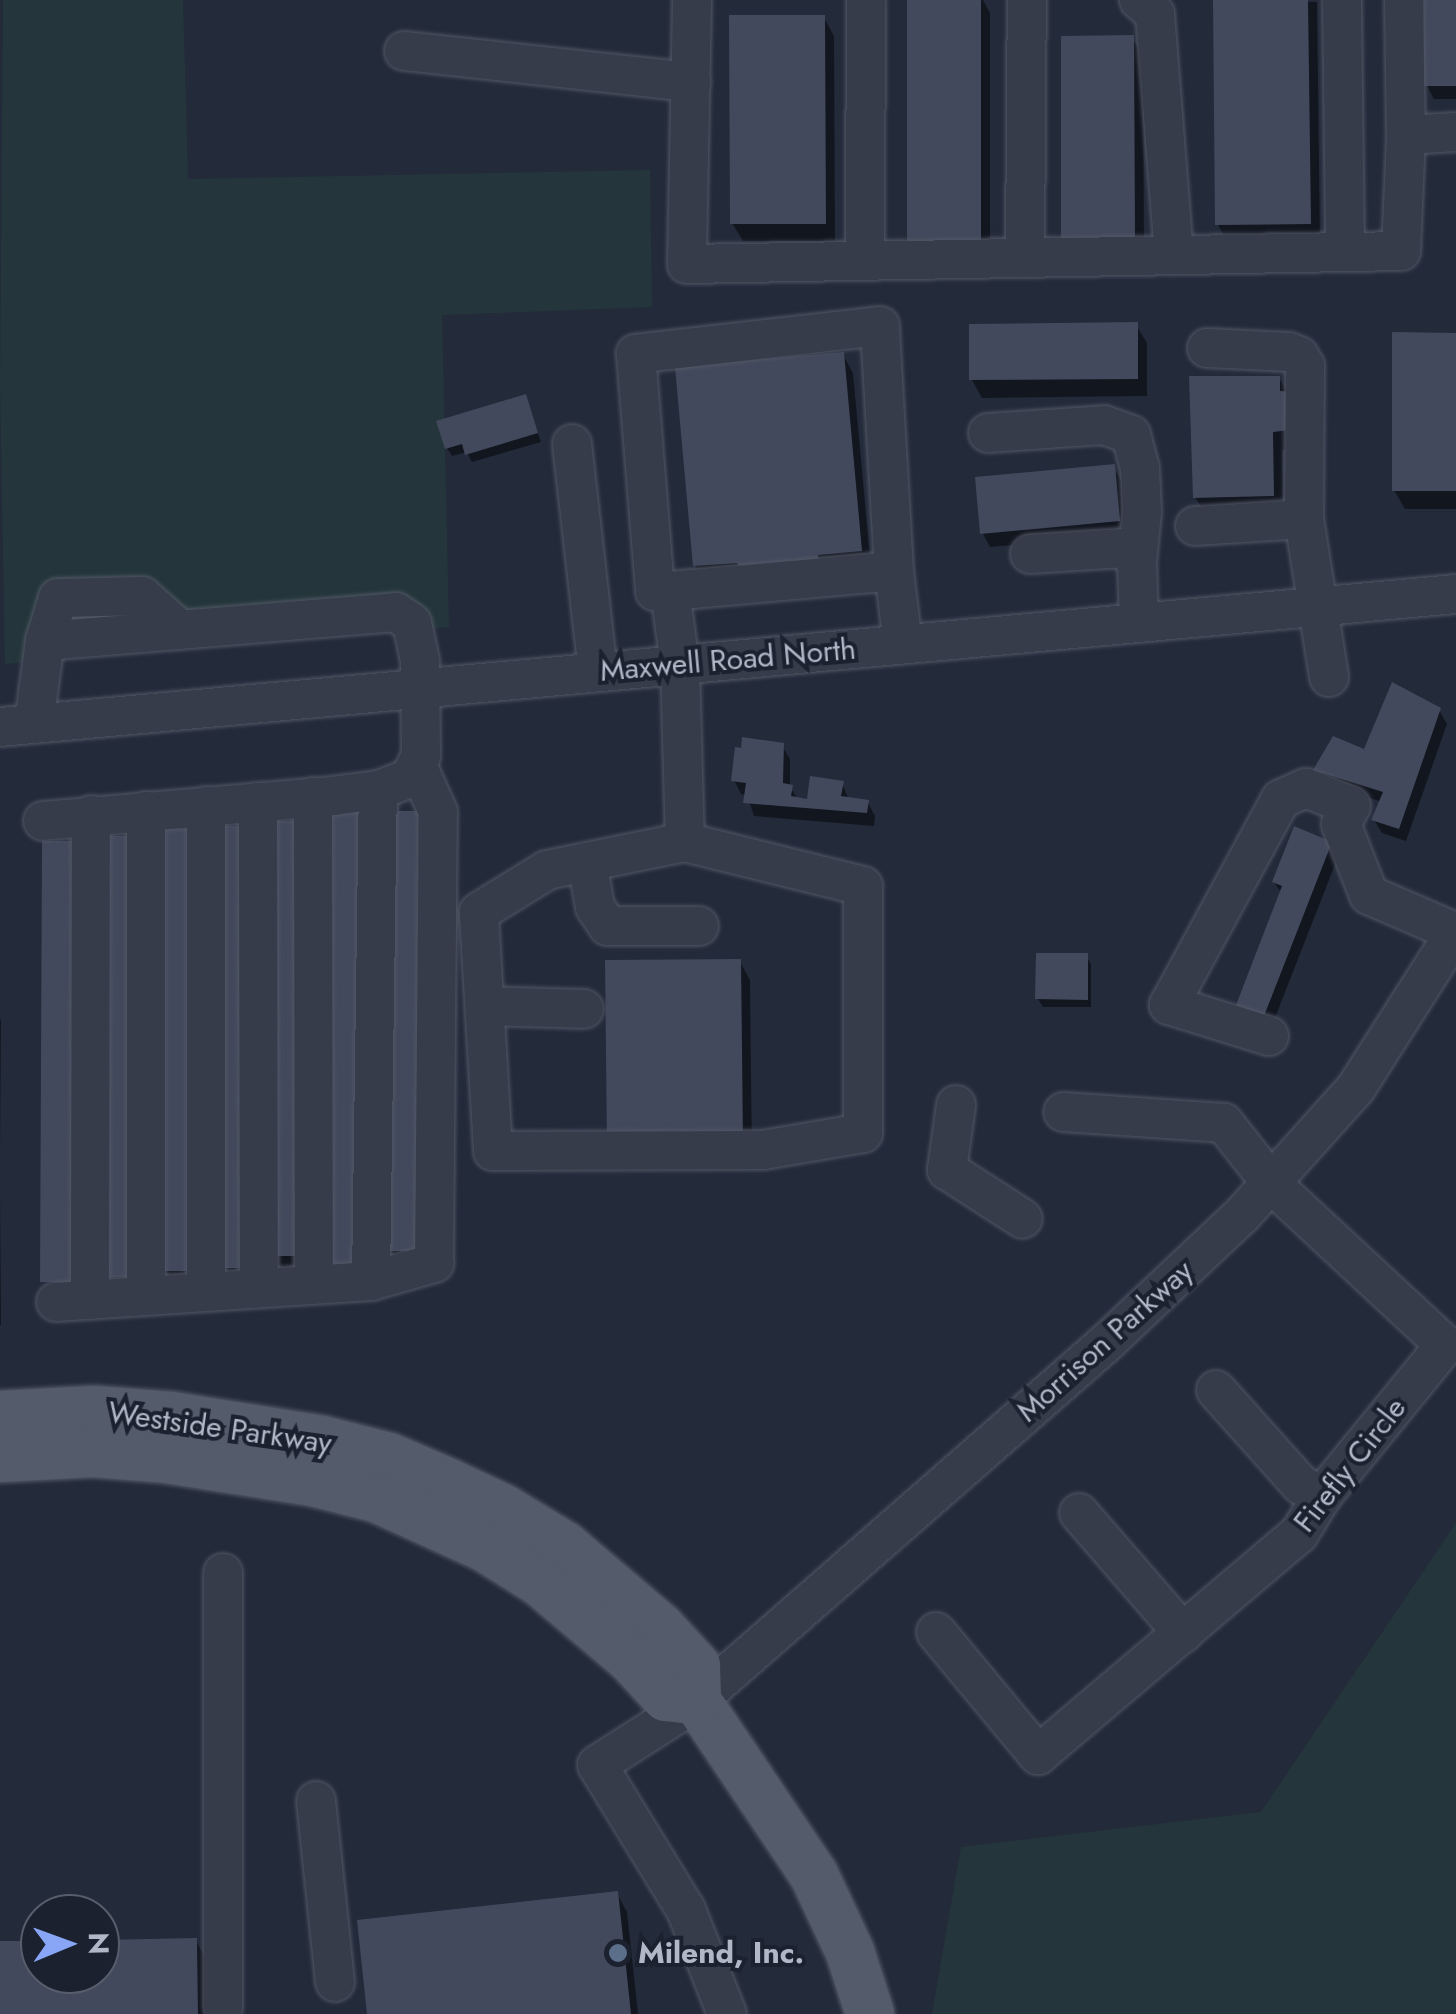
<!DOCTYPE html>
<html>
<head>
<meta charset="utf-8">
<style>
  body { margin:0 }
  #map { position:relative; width:1456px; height:2014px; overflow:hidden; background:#232a3a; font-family:Jost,sans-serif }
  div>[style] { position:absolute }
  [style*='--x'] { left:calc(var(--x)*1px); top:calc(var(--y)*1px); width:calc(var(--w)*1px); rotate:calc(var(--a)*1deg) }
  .green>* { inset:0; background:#24363b }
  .shadow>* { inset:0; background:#0007 }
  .building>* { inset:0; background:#42495c }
  .roads { filter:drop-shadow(0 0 2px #515765) drop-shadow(0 0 2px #515765) }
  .minor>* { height:38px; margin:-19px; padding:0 19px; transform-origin:19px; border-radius:19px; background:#363c4a }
  .major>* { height:48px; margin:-24px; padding:0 24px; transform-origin:24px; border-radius:24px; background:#545b6a }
  .dots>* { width:28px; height:28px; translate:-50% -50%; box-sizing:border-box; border:5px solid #1b212f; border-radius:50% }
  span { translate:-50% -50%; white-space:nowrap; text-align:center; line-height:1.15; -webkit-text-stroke:8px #1b212f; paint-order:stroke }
  .street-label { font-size:30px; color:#b1b7c6 }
  .poi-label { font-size:30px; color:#b1b7c6; font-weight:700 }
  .left { translate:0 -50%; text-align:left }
  .north { position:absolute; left:20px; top:1894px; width:100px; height:100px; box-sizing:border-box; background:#1b212f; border:2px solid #575d6b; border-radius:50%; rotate:89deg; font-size:28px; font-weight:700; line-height:40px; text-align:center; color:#b1b7c6 }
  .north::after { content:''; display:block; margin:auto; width:35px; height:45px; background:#88a6f5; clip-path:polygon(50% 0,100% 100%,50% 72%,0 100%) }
</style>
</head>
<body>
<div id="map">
  <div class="green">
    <div style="clip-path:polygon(3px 0,183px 0,188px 179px,650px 170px,652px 307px,442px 315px,449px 627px,5px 664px,0 387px)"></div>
    <div style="clip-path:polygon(1456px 1523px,1456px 2014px,932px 2014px,961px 1847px,1261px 1812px)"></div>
  </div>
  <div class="shadow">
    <div style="clip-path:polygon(909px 0,983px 0,990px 13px,990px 268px,920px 268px)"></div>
    <div style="clip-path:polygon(1215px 0,1317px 2px,1320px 242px,1228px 243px,1218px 225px)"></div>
    <div style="clip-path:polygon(1427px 0,1456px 0,1456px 99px,1434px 99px,1427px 86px)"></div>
    <div style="clip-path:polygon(824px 18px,834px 36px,835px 241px,743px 241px,732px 223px)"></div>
    <div style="clip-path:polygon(1132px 38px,1143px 56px,1144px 255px,1074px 255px,1064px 237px)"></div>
    <div style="clip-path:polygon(1136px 325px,1147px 343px,1147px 396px,982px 398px,972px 380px)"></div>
    <div style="clip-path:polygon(1456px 335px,1456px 509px,1405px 509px,1394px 490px)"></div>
    <div style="clip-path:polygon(843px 355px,853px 373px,871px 568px,706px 584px,695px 565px)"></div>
    <div style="clip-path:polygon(1279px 378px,1288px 394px,1299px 448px,1282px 450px,1283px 514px,1206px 515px,1195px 497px)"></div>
    <div style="clip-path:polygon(525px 397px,541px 442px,472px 462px,467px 452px,452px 456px,447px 448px)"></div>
    <div style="clip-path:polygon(1113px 467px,1121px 480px,1126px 535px,990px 547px,983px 534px)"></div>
    <div style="clip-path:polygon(1439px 710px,1447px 724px,1406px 841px,1382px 833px,1374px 820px,1382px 802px,1323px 783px,1316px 770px,1365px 752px)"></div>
    <div style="clip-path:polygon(782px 746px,790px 759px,790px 787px,798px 800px,810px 802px,842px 783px,849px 800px,868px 803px,875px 816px,874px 826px,754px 816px,747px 795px,741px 794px,734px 780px)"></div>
    <div style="clip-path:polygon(417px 814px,427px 832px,426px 1269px,395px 1269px,385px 1250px)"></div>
    <div style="clip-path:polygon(215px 828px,257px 1285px,226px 1285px,215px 1267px)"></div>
    <div style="clip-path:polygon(316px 842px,316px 1274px,283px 1274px,272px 1256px)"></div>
    <div style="clip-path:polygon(1331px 844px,1338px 857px,1271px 1028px,1246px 1018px,1238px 1004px,1282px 894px,1274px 882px)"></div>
    <div style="clip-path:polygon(200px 850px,200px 1289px,169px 1289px,158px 1271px)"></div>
    <div style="clip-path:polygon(1086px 956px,1091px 964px,1091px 1007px,1043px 1007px,1038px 999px)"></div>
    <div style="clip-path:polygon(740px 962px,750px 980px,752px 1161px,620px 1164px)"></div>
    <div style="clip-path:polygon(0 1019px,1px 1020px,0 1154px)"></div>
    <div style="clip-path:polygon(0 1190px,0 1191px,1px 1325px,0 1325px)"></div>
    <div style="clip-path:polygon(617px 1894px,627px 1912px,638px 2014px,370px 2014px)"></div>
    <div style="clip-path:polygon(196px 1941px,206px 1959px,207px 2014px,0 2014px,0 1944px,40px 1943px,40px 1974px,100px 1974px,100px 1942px)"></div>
  </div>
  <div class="building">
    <div style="clip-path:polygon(907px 0,981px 0,981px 250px,907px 250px)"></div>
    <div style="clip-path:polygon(1213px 0,1308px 0,1311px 224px,1215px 225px)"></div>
    <div style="clip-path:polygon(1424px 0,1456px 0,1456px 86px,1424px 86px)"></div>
    <div style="clip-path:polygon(729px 15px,825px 15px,826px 224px,730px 224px)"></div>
    <div style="clip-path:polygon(1134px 35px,1135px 237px,1061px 238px,1061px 36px)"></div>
    <div style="clip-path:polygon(1138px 322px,1138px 379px,969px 380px,969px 324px)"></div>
    <div style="clip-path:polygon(1392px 332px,1456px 333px,1456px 491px,1392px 491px)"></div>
    <div style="clip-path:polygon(844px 352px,862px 551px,818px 555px,819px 561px,740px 568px,737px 563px,693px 566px,675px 367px)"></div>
    <div style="clip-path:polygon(1189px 376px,1280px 376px,1280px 391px,1292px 392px,1290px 430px,1273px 432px,1274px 496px,1193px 498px)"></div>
    <div style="clip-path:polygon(526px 394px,538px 433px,465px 455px,462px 444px,445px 449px,436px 421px)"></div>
    <div style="clip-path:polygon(1115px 464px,1120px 521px,980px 534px,975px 477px)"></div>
    <div style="clip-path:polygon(1392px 682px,1441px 708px,1399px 829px,1371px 820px,1383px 792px,1313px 770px,1333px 736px,1364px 749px)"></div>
    <div style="clip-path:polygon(742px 737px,784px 743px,783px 783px,793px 785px,791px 796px,807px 799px,810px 776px,844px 781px,841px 796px,869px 800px,867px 813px,743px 803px,746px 783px,731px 781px,735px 747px,741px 748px)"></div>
    <div style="clip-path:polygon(324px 811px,363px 812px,359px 1269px,324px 1269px)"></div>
    <div style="clip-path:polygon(383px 811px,418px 811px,417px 1251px,382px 1251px)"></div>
    <div style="clip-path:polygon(270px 821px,307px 821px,307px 1256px,270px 1256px)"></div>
    <div style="clip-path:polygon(213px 826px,248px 826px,248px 1268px,213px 1268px)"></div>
    <div style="clip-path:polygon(1294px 826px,1332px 842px,1264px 1016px,1236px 1005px,1282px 886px,1272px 882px)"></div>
    <div style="clip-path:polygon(156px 829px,191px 829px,191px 1271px,156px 1271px)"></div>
    <div style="clip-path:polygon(100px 836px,134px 836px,132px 1277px,97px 1277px)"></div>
    <div style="clip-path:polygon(42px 841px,75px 841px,74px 1282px,40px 1282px)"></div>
    <div style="clip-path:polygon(1036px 953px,1088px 953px,1088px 1000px,1035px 999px)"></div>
    <div style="clip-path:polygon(741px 959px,743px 1143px,607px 1146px,605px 960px)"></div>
    <div style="clip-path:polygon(618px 1891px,631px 2014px,367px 2014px,357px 1920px)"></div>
    <div style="clip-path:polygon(197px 1938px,198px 2014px,0 2014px,0 1941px,40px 1941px,40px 1974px,100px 1974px,100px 1940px)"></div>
  </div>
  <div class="roads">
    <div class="minor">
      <div style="--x:692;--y:0;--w:264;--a:91.1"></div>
      <div style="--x:687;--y:264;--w:714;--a:-1.04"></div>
      <div style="--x:1401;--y:251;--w:116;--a:-87.5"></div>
      <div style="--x:1406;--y:135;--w:50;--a:-3.4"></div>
      <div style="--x:1139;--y:0;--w:21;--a:41"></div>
      <div style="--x:1155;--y:14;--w:242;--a:85.5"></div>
      <div style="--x:1342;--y:0;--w:252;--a:89.3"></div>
      <div style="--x:1404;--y:0;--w:135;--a:89.2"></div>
      <div style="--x:404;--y:51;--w:289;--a:6.2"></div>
      <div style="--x:1025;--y:258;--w:258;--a:-89.6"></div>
      <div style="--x:865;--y:260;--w:260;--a:-89.8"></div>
      <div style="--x:1207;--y:348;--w:82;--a:2.8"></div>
      <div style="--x:1289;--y:352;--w:11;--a:22"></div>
      <div style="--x:1299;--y:356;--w:12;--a:59"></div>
      <div style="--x:1305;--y:366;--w:153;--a:90.4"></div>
      <div style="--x:1304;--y:519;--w:160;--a:81"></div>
      <div style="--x:988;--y:433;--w:116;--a:-3.9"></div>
      <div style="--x:1104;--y:425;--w:29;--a:20"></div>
      <div style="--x:1131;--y:435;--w:34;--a:75"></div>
      <div style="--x:1140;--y:468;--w:44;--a:87.4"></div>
      <div style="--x:1142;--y:512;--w:50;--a:95.7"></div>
      <div style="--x:572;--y:444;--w:229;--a:83.5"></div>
      <div style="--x:1195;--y:526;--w:109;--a:-3.7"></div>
      <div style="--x:1030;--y:554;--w:94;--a:-3.7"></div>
      <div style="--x:1124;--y:548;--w:19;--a:47"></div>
      <div style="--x:1137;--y:562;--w:61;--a:88.1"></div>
      <div style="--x:894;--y:571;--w:74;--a:83"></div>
      <div style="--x:670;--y:591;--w:225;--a:-5.1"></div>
      <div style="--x:894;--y:571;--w:245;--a:-93.3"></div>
      <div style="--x:880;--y:326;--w:246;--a:173.5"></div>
      <div style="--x:636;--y:354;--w:238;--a:85.4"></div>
      <div style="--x:655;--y:591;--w:15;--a:0"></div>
      <div style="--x:670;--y:591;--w:75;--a:82.3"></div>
      <div style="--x:680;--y:665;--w:177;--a:88.4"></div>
      <div style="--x:685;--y:842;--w:183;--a:13.9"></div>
      <div style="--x:863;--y:886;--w:247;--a:90"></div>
      <div style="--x:863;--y:1133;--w:100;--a:170.3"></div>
      <div style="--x:764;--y:1150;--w:271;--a:179.8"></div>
      <div style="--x:493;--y:1151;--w:239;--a:-93.4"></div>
      <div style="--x:479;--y:912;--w:80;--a:-31.7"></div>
      <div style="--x:547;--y:870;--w:141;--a:-11.5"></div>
      <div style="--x:45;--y:641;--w:45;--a:-73.2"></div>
      <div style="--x:58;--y:598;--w:84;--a:-1.4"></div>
      <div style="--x:142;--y:596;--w:51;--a:41.8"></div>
      <div style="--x:34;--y:724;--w:84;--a:-82.5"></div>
      <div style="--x:45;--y:641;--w:352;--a:-4.7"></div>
      <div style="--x:396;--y:612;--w:19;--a:35"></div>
      <div style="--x:412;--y:623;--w:40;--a:78"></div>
      <div style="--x:420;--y:662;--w:94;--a:89.4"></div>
      <div style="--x:421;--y:756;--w:25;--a:117"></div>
      <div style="--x:410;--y:778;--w:34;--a:159"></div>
      <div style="--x:378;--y:790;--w:45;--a:172.4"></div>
      <div style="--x:333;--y:796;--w:291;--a:175.1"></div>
      <div style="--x:0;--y:727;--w:1462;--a:-5.22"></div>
      <div style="--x:313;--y:797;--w:487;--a:89.9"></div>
      <div style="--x:258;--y:802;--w:486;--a:89.9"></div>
      <div style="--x:587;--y:862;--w:46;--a:79.9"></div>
      <div style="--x:595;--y:907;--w:23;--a:56"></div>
      <div style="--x:608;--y:926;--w:91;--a:0"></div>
      <div style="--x:485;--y:1006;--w:99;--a:1.7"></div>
      <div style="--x:1269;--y:1036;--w:105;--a:-162.8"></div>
      <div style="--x:1169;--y:1005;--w:234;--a:-61.5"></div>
      <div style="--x:1281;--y:799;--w:27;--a:-24"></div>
      <div style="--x:1306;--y:788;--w:48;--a:21.8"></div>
      <div style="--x:1351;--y:806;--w:21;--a:119"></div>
      <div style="--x:1341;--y:824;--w:76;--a:68.5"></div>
      <div style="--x:1369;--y:895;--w:94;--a:23.3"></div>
      <div style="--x:956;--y:1105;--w:66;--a:97.9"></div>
      <div style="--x:947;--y:1170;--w:90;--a:32.8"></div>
      <div style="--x:371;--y:1281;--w:66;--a:-15.9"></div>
      <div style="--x:434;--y:1263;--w:451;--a:-89.5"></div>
      <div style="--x:438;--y:812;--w:49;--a:-114"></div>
      <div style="--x:206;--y:1292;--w:486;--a:-90"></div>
      <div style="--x:146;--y:1296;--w:485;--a:-90"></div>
      <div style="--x:90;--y:1300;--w:485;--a:-89.9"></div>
      <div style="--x:56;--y:1302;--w:316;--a:-3.8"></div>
      <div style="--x:371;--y:1281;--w:491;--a:-89.2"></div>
      <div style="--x:1216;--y:1390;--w:127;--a:48.2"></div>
      <div style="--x:1301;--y:1485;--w:24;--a:28"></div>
      <div style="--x:1079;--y:1513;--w:159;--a:49.1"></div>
      <div style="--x:223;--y:1573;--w:434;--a:90"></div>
      <div style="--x:936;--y:1632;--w:160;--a:50.3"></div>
      <div style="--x:1038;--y:1755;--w:342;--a:-40.3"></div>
      <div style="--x:1299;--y:1534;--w:44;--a:-58.8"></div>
      <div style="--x:1322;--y:1496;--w:195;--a:-50.8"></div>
      <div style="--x:1445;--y:1345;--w:236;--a:-137.1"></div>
      <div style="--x:1272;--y:1184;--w:78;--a:-128.2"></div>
      <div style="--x:1224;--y:1123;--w:161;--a:-176.1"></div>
      <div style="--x:316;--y:1801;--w:182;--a:84"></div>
      <div style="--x:727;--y:2014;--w:112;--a:-111.5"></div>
      <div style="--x:686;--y:1910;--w:170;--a:-121.5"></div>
      <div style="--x:597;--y:1765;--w:119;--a:-32.6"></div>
      <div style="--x:697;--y:1701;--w:544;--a:-41.2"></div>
      <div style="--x:1106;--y:1343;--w:187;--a:-43.3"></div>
      <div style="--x:1242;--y:1215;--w:171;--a:-48.1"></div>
      <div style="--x:1356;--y:1088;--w:186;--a:-57.5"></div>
    </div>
    <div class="major">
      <div style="--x:0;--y:1415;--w:94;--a:-3"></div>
      <div style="--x:94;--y:1410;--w:77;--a:4.5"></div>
      <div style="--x:171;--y:1416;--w:153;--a:9"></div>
      <div style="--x:322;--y:1440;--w:69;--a:14.2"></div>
      <div style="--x:389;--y:1457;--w:65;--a:23.4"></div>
      <div style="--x:449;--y:1483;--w:61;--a:25.3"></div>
      <div style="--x:504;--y:1509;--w:71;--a:31.2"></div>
      <div style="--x:565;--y:1546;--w:126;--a:40.5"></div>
      <div style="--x:661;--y:1628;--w:52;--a:47.4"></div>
      <div style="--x:696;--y:1666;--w:35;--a:88"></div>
      <div style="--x:697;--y:1701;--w:210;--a:56.1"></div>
      <div style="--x:814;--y:1875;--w:85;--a:64.9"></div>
      <div style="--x:850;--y:1952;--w:65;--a:72.1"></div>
      <div style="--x:0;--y:1458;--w:93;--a:-3.1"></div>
      <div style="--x:93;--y:1453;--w:74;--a:4.6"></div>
      <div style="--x:167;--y:1459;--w:148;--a:9"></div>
      <div style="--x:313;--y:1482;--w:65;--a:14.3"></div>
      <div style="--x:376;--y:1498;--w:119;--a:24.4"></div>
      <div style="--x:484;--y:1547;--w:66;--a:32"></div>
      <div style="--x:540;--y:1582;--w:119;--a:40.2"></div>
      <div style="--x:631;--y:1659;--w:52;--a:47.4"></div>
      <div style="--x:666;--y:1697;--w:31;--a:7"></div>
    </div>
  </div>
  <div class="dots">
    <div style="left:618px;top:1953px;background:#5c6f8a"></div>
  </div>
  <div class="street-label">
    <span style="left:728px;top:660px;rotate:-5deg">Maxwell Road North</span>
    <span style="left:1105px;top:1341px;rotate:-42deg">Morrison Parkway</span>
    <span style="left:220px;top:1428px;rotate:8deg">Westside Parkway</span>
    <span style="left:1350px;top:1465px;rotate:-52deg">Firefly Circle</span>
  </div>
  <div class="poi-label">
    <span class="left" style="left:638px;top:1953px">Milend, Inc.</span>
  </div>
  <div class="north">N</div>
</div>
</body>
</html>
